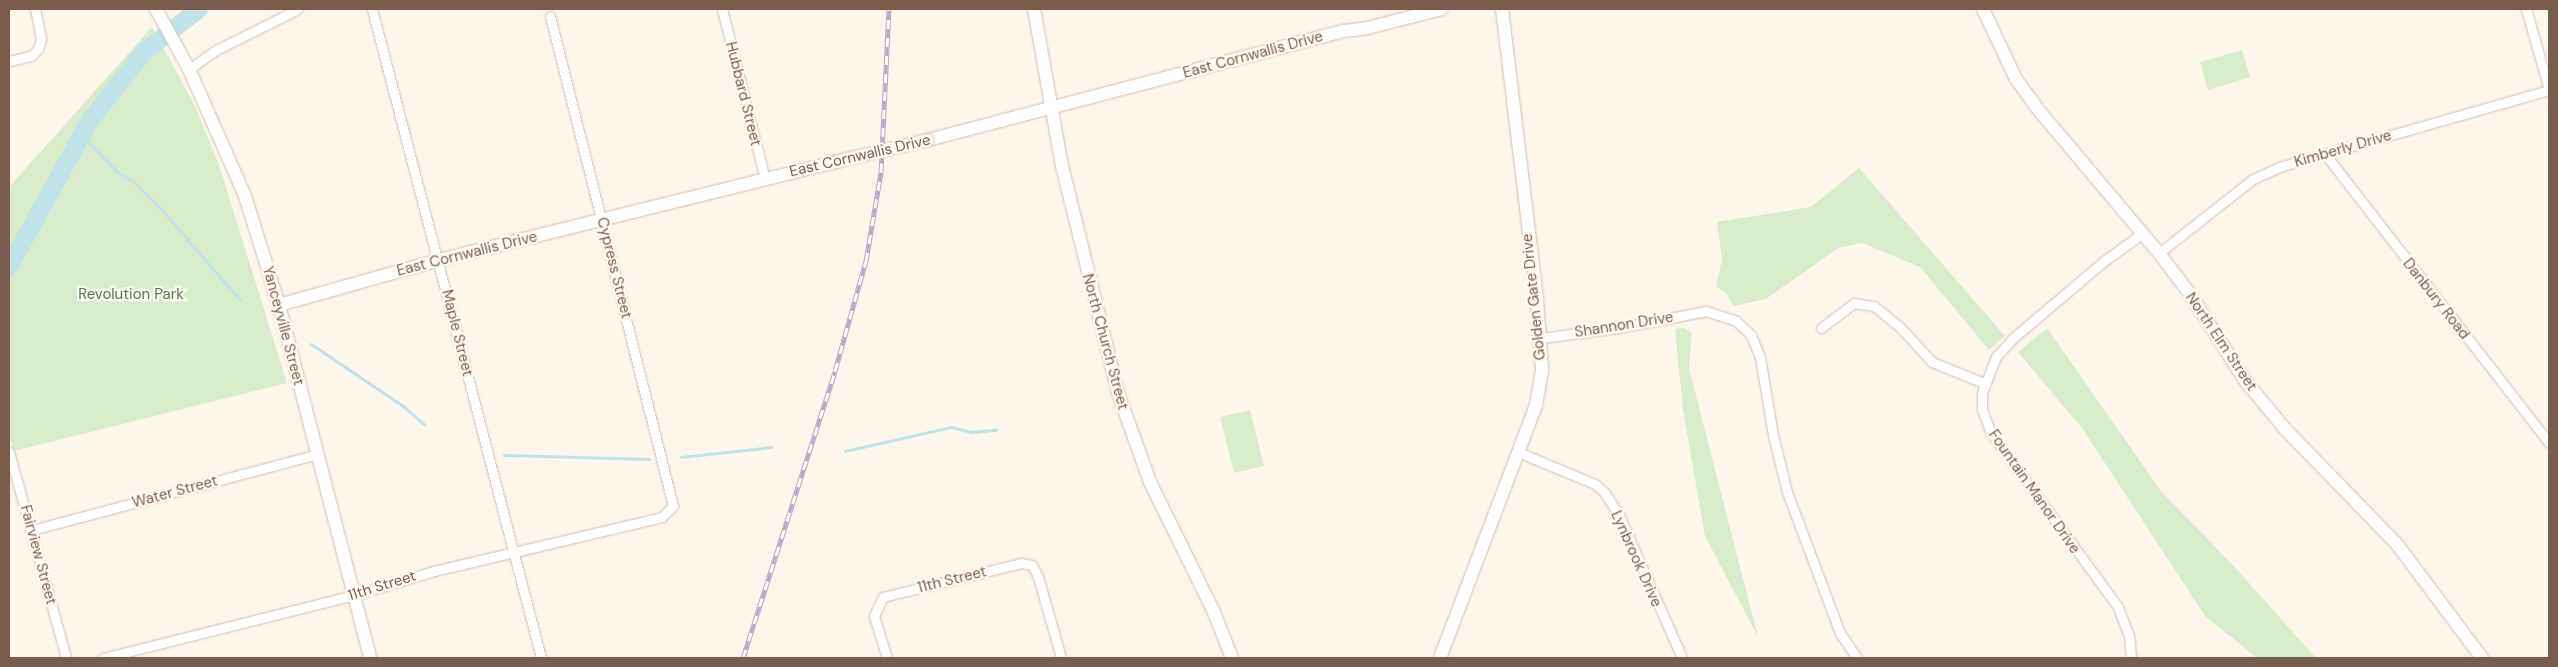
<!DOCTYPE html>
<html>
<head>
<meta charset="utf-8">
<style>
  body { margin:0 }
  #map { position:relative; width:2558px; height:667px; overflow:hidden; background:#fdf6ec; font-family:"DM Sans",sans-serif }
  div>[style] { position:absolute }
  [style*='--x'] { left:calc(var(--x)*1px); top:calc(var(--y)*1px); width:calc(var(--w)*1px); rotate:calc(var(--a)*1deg) }
  .green>* { inset:0; background:#d8ecc9 }
  .stream>* { height:3px; margin:-1.5px; padding:0 1.5px; transform-origin:1.5px; border-radius:1.5px; background:#bfe3e8 }
  .river>* { height:18px; margin:-9px; padding:0 9px; transform-origin:9px; border-radius:9px; background:#bfe3e8 }
  .roads { filter:drop-shadow(0 0 1px #d1beb0) drop-shadow(0 0 1px #d1beb0) }
  .street>* { height:9px; margin:-4.5px; padding:0 4.5px; transform-origin:4.5px; border-radius:4.5px; background:#fff }
  .secondary>* { height:12px; margin:-6px; padding:0 6px; transform-origin:6px; border-radius:6px; background:#fff }
  .rail>* { height:5px; margin-top:-2.5px; transform-origin:0; background:repeating-linear-gradient(90deg,#fffaf3 0 9px,#b9a8c9 0 18px); box-sizing:border-box; border-block:1px solid #b9a8c9 }
  .bridges { filter:drop-shadow(0 0 1px #d6c0b0) drop-shadow(0 0 1px #d6c0b0) }
  .secondary-bridge>* { height:12px; margin:-6px; padding:0 6px; transform-origin:6px; border-radius:6px; background:#fff }
  span { translate:-50% -50%; white-space:nowrap; text-align:center; line-height:1.15; -webkit-text-stroke:4.5px #fffaf3; paint-order:stroke }
  .street-label { font-size:15px; color:#7a5c4d }
  .park-label { font-size:15px; color:#537a41 }
  .frame { position:absolute; inset:0; border:10px solid #7a5c4d; pointer-events:none }
</style>
</head>
<body>
<div id="map">
  <div class="green">
    <div style="clip-path:polygon(152px 27px,194px 104px,218px 162px,287px 383px,14px 451px,9px 435px,9px 187px)"></div>
    <div style="clip-path:polygon(2242px 50px,2250px 77px,2208px 90px,2200px 62px)"></div>
    <div style="clip-path:polygon(1859px 168px,2005px 336px,1989px 350px,1920px 267px,1862px 243px,1838px 248px,1766px 299px,1734px 306px,1725px 292px,1716px 287px,1722px 259px,1717px 222px,1811px 207px)"></div>
    <div style="clip-path:polygon(1684px 328px,1692px 333px,1689px 368px,1758px 637px,1705px 536px,1683px 410px,1675px 329px)"></div>
    <div style="clip-path:polygon(2047px 328px,2161px 491px,2231px 563px,2316px 658px,2257px 658px,2205px 616px,2082px 428px,2018px 352px)"></div>
    <div style="clip-path:polygon(1250px 410px,1264px 466px,1234px 473px,1220px 417px)"></div>
  </div>
  <div class="stream">
    <div style="--x:81;--y:134;--w:52;--a:46.5"></div>
    <div style="--x:117;--y:172;--w:21;--a:31"></div>
    <div style="--x:135;--y:183;--w:38;--a:45"></div>
    <div style="--x:162;--y:210;--w:119;--a:49.1"></div>
    <div style="--x:311;--y:344;--w:111;--a:34"></div>
    <div style="--x:403;--y:406;--w:28;--a:41"></div>
    <div style="--x:845;--y:451;--w:109;--a:-12.8"></div>
    <div style="--x:951;--y:427;--w:21;--a:14"></div>
    <div style="--x:971;--y:432;--w:25;--a:-5"></div>
    <div style="--x:504;--y:455;--w:145;--a:1.6"></div>
    <div style="--x:681;--y:457;--w:91;--a:-6.3"></div>
  </div>
  <div class="river">
    <div style="--x:9;--y:267;--w:168;--a:-61.1"></div>
    <div style="--x:90;--y:120;--w:87;--a:-51.5"></div>
    <div style="--x:144;--y:52;--w:70;--a:-38"></div>
  </div>
  <div class="roads">
    <div class="street">
      <div style="--x:372;--y:9;--w:671;--a:75.4"></div>
      <div style="--x:722;--y:9;--w:175;--a:75.8"></div>
      <div style="--x:2526;--y:9;--w:84;--a:74.1"></div>
      <div style="--x:9;--y:61;--w:23;--a:-13"></div>
      <div style="--x:31;--y:56;--w:10;--a:-45"></div>
      <div style="--x:38;--y:49;--w:10;--a:-73"></div>
      <div style="--x:41;--y:39;--w:31;--a:-101"></div>
      <div style="--x:189;--y:69;--w:35;--a:-35"></div>
      <div style="--x:218;--y:49;--w:89;--a:-26.6"></div>
      <div style="--x:2325;--y:154;--w:366;--a:52.2"></div>
      <div style="--x:2159;--y:253;--w:120;--a:-38.2"></div>
      <div style="--x:2253;--y:179;--w:32;--a:-24"></div>
      <div style="--x:2282;--y:166;--w:278;--a:-15.9"></div>
      <div style="--x:1821;--y:328;--w:41;--a:-37.1"></div>
      <div style="--x:1854;--y:303;--w:20;--a:9"></div>
      <div style="--x:1874;--y:306;--w:32;--a:39"></div>
      <div style="--x:1899;--y:326;--w:49;--a:47.5"></div>
      <div style="--x:1932;--y:362;--w:56;--a:22"></div>
      <div style="--x:1541;--y:338;--w:78;--a:-7.4"></div>
      <div style="--x:1618;--y:328;--w:90;--a:-10.9"></div>
      <div style="--x:1706;--y:311;--w:32;--a:18"></div>
      <div style="--x:1736;--y:321;--w:21;--a:43"></div>
      <div style="--x:1751;--y:335;--w:24;--a:68"></div>
      <div style="--x:1760;--y:357;--w:79;--a:80.5"></div>
      <div style="--x:1773;--y:435;--w:59;--a:76.2"></div>
      <div style="--x:1787;--y:492;--w:151;--a:69.4"></div>
      <div style="--x:1840;--y:633;--w:30;--a:56"></div>
      <div style="--x:9;--y:452;--w:214;--a:74.5"></div>
      <div style="--x:1518;--y:452;--w:83;--a:22.6"></div>
      <div style="--x:1595;--y:484;--w:12;--a:42"></div>
      <div style="--x:1604;--y:492;--w:27;--a:57"></div>
      <div style="--x:1619;--y:515;--w:156;--a:66.2"></div>
      <div style="--x:32;--y:530;--w:296;--a:-14.9"></div>
      <div style="--x:103;--y:658;--w:259;--a:-14.1"></div>
      <div style="--x:354;--y:595;--w:84;--a:-16.7"></div>
      <div style="--x:434;--y:571;--w:234;--a:-13.3"></div>
      <div style="--x:662;--y:517;--w:16;--a:-45"></div>
      <div style="--x:673;--y:506;--w:505;--a:-104.09"></div>
      <div style="--x:887;--y:658;--w:44;--a:-107.2"></div>
      <div style="--x:874;--y:616;--w:21;--a:-65"></div>
      <div style="--x:883;--y:597;--w:142;--a:-13.8"></div>
      <div style="--x:1021;--y:563;--w:11;--a:10"></div>
      <div style="--x:1032;--y:565;--w:13;--a:63"></div>
      <div style="--x:1038;--y:577;--w:84;--a:74.1"></div>
      <div style="--x:2131;--y:658;--w:22;--a:-95"></div>
      <div style="--x:2129;--y:636;--w:31;--a:-111"></div>
      <div style="--x:2118;--y:607;--w:215;--a:-126.1"></div>
      <div style="--x:1991;--y:433;--w:25;--a:-111"></div>
      <div style="--x:1982;--y:410;--w:17;--a:-90"></div>
      <div style="--x:1982;--y:393;--w:39;--a:-69"></div>
      <div style="--x:1996;--y:357;--w:24;--a:-48"></div>
      <div style="--x:2012;--y:339;--w:121;--a:-40.3"></div>
      <div style="--x:2104;--y:261;--w:48;--a:-35.7"></div>
    </div>
    <div class="secondary">
      <div style="--x:156;--y:9;--w:68;--a:61.2"></div>
      <div style="--x:189;--y:69;--w:139;--a:66.2"></div>
      <div style="--x:245;--y:196;--w:114;--a:72.7"></div>
      <div style="--x:279;--y:305;--w:365;--a:75.5"></div>
      <div style="--x:1034;--y:9;--w:159;--a:79.9"></div>
      <div style="--x:1062;--y:166;--w:234;--a:76.1"></div>
      <div style="--x:1118;--y:393;--w:95;--a:70.2"></div>
      <div style="--x:1150;--y:482;--w:143;--a:63.8"></div>
      <div style="--x:1213;--y:610;--w:52;--a:68.4"></div>
      <div style="--x:1983;--y:9;--w:77;--a:64.8"></div>
      <div style="--x:2016;--y:79;--w:34;--a:54"></div>
      <div style="--x:2036;--y:107;--w:191;--a:49.9"></div>
      <div style="--x:2159;--y:253;--w:51;--a:52.9"></div>
      <div style="--x:2190;--y:294;--w:104;--a:57.5"></div>
      <div style="--x:2246;--y:382;--w:62;--a:50.2"></div>
      <div style="--x:2286;--y:430;--w:158;--a:45.8"></div>
      <div style="--x:2396;--y:543;--w:144;--a:53.2"></div>
      <div style="--x:928;--y:140;--w:430;--a:-14.7"></div>
      <div style="--x:1344;--y:31;--w:23;--a:-7"></div>
      <div style="--x:1367;--y:28;--w:77;--a:-14.2"></div>
      <div style="--x:279;--y:305;--w:166;--a:-15.7"></div>
      <div style="--x:439;--y:260;--w:411;--a:-13.9"></div>
      <div style="--x:1440;--y:658;--w:271;--a:-69.2"></div>
      <div style="--x:1536;--y:405;--w:36;--a:-80"></div>
      <div style="--x:1542;--y:370;--w:72;--a:-94"></div>
      <div style="--x:1537;--y:298;--w:291;--a:-96.9"></div>
    </div>
  </div>
  <div class="rail">
    <div style="--x:743;--y:658;--w:301;--a:-72.2"></div>
    <div style="--x:835;--y:371;--w:114;--a:-74.3"></div>
    <div style="--x:866;--y:261;--w:90;--a:-80.4"></div>
    <div style="--x:881;--y:172;--w:163;--a:-87.2"></div>
  </div>
  <div class="bridges">
    <div class="secondary-bridge">
      <div style="--x:838;--y:161;--w:92;--a:-13.1"></div>
    </div>
  </div>
  <div class="street-label">
    <span style="left:1253px;top:55px;rotate:-15deg">East Cornwallis Drive</span>
    <span style="left:743px;top:94px;rotate:76deg">Hubbard Street</span>
    <span style="left:2343px;top:149px;rotate:-16deg">Kimberly Drive</span>
    <span style="left:860px;top:156px;rotate:-13deg">East Cornwallis Drive</span>
    <span style="left:467px;top:254px;rotate:-14deg">East Cornwallis Drive</span>
    <span style="left:614px;top:268px;rotate:76deg">Cypress Street</span>
    <span style="left:1534px;top:297px;rotate:-96deg">Golden Gate Drive</span>
    <span style="left:2436px;top:299px;rotate:52deg">Danbury Road</span>
    <span style="left:1624px;top:325px;rotate:-9deg">Shannon Drive</span>
    <span style="left:283px;top:326px;rotate:75deg">Yanceyville Street</span>
    <span style="left:457px;top:333px;rotate:76deg">Maple Street</span>
    <span style="left:1105px;top:342px;rotate:75deg">North Church Street</span>
    <span style="left:2221px;top:342px;rotate:56deg">North Elm Street</span>
    <span style="left:175px;top:492px;rotate:-15deg">Water Street</span>
    <span style="left:2034px;top:492px;rotate:55deg">Fountain Manor Drive</span>
    <span style="left:38px;top:555px;rotate:75deg">Fairview Street</span>
    <span style="left:1636px;top:559px;rotate:66deg">Lynbrook Drive</span>
    <span style="left:952px;top:580px;rotate:-14deg">11th Street</span>
    <span style="left:382px;top:586px;rotate:-17deg">11th Street</span>
  </div>
  <div class="park-label">
    <span style="left:131px;top:295px">Revolution Park</span>
  </div>
  <div class="frame"></div>
</div>
</body>
</html>
